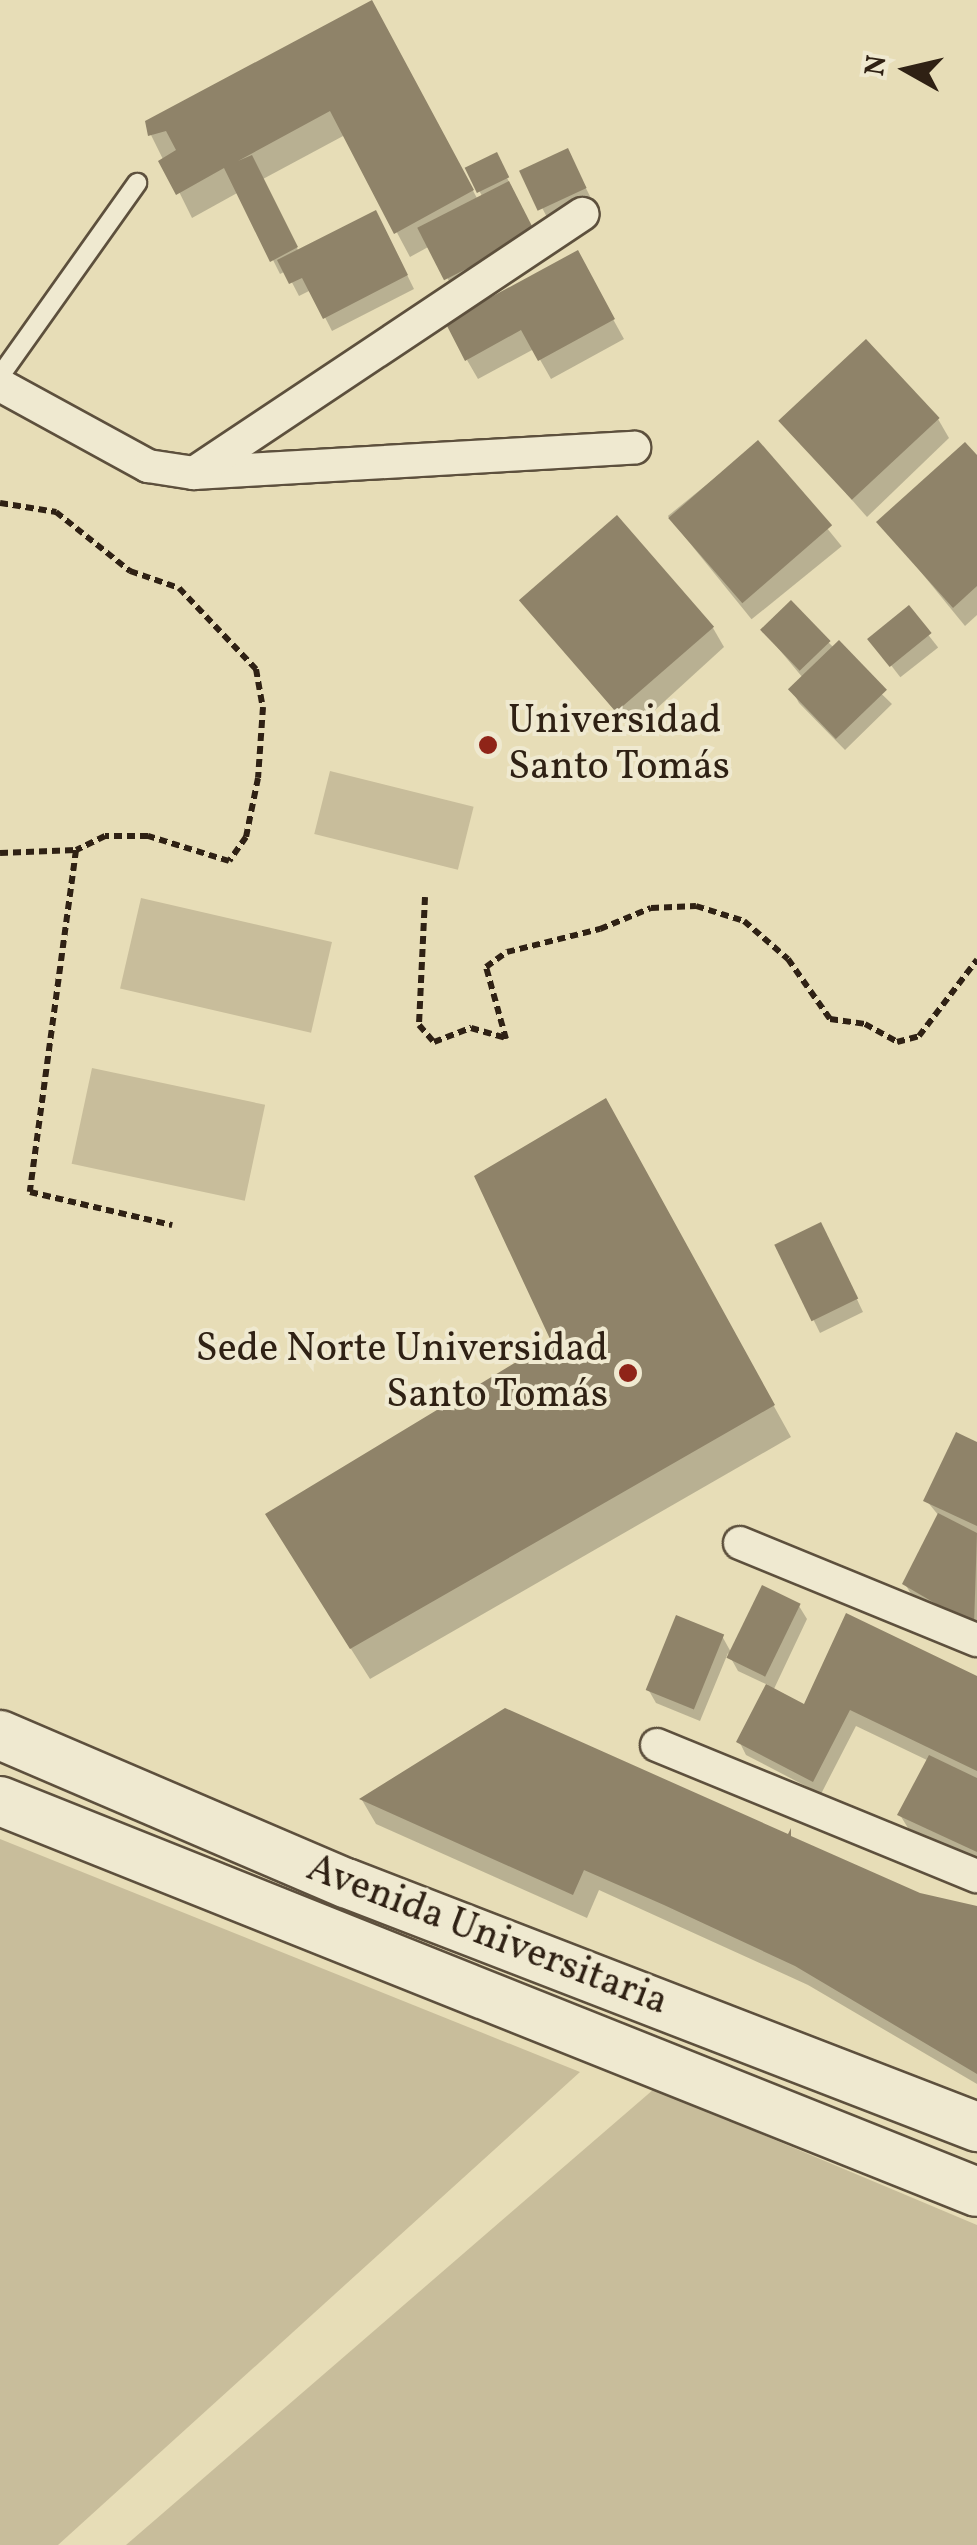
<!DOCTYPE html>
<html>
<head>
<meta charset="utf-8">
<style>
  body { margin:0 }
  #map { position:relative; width:977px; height:2545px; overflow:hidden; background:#e7ddb7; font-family:Vollkorn,serif }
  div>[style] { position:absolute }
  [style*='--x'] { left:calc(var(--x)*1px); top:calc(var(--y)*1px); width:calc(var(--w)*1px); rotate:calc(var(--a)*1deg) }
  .green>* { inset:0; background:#c8bd9b; transform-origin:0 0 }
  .shadow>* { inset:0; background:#0003; transform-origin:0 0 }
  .building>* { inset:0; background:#8f8369; transform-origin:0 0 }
  .path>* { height:6px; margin-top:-3px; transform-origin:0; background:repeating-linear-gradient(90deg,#2f2114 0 8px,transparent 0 13px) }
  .roads { filter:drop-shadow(2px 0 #5d503d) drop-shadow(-2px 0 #5d503d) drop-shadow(0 2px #5d503d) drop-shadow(0 -2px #5d503d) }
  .lane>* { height:18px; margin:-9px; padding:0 9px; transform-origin:9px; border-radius:9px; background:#efe9d0 }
  .street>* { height:32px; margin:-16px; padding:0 16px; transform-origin:16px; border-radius:16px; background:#efe9d0 }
  .secondary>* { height:48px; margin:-24px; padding:0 24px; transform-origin:24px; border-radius:24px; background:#efe9d0 }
  .dots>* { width:28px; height:28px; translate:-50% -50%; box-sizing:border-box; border:5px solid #efe9d0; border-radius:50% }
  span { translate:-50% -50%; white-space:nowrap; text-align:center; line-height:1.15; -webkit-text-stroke:8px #efe9d0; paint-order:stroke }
  .poi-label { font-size:40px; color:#2f2114 }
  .left { translate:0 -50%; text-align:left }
  .right { translate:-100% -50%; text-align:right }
  .street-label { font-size:40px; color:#2f2114 }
  .north { position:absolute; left:857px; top:20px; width:100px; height:100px; -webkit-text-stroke:8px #efe9d0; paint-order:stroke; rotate:278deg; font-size:28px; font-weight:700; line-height:40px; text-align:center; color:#2f2114 }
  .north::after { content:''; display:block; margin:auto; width:35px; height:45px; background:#2f2114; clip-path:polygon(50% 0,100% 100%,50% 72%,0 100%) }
</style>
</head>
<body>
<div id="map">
  <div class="green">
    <i style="left:330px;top:771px;width:148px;height:65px;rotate:14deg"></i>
    <i style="left:141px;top:898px;width:196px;height:93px;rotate:13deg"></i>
    <i style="left:92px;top:1068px;width:177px;height:98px;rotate:12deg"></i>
    <i style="clip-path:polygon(0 1839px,580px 2072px,58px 2545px,0 2545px)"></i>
    <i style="clip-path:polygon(654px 2089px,977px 2225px,977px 2545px,126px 2545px)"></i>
  </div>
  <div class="shadow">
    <i style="clip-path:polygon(384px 25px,478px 200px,483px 198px,468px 169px,496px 156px,542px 247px,456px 294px,430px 246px,410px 257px,345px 135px,263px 179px,299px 252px,383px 226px,414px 289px,332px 331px,311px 290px,299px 296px,286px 271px,280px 274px,239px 192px,192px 218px,151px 135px)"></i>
    <i style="clip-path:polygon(574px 165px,593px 202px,550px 223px,524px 173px)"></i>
    <i style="clip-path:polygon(577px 254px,624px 339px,551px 379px,534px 349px,478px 379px,467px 360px)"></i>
    <i style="clip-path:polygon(938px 419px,949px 438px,867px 517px,783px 422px)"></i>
    <i style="left:758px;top:443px;width:133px;height:116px;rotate:51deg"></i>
    <i style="clip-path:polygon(977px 459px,977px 615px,965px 626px,880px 522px)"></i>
    <i style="clip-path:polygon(523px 602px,713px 628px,724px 647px,632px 731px)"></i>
    <i style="left:908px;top:609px;width:49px;height:48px;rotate:52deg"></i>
    <i style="clip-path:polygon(763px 630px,828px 642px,892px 704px,845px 750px,799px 703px,792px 690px,803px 678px)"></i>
    <i style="clip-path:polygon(622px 1132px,791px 1437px,370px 1679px,286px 1546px,554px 1342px)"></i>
    <i style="clip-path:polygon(828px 1238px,863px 1312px,820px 1333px,777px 1246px)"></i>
    <i style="clip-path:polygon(977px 1445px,977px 1635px,913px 1597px,905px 1584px,939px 1516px,926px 1500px)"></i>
    <i style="clip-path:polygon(799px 1606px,807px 1619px,773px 1691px,805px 1707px,977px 1679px,977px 1861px,908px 1828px,900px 1815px,929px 1761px,856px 1726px,821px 1794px,746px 1755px,739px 1741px,768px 1685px,738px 1671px,728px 1653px,700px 1721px,656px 1703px,648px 1689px,722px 1636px,732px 1654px)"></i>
    <i style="clip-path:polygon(362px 1800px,977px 1909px,977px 2084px,808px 1985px,599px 1890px,587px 1918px,376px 1824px)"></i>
  </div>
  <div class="building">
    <i style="clip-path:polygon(372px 0,474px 190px,394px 234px,330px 111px,238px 161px,252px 155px,298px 247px,270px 262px,224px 168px,176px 195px,158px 161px,176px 150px,166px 131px,148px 136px,145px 121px)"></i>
    <i style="left:568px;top:148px;width:44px;height:54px;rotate:65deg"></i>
    <i style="left:497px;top:152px;width:28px;height:36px;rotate:64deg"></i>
    <i style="left:509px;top:181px;width:59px;height:103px;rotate:63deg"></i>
    <i style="clip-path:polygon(376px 210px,408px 275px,323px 319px,302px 278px,289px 284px,277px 260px)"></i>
    <i style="clip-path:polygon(578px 250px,615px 319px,538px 361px,521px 330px,465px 361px,445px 322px)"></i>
    <i style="left:866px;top:339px;width:108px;height:120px;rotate:47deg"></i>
    <i style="left:758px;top:440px;width:113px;height:119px;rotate:49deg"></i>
    <i style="clip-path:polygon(965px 442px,977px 455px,977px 586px,953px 608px,876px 522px)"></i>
    <i style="left:617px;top:515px;width:148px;height:130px;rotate:49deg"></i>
    <i style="left:791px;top:600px;width:57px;height:43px;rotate:46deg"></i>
    <i style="left:909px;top:605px;width:36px;height:54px;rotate:51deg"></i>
    <i style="left:839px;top:640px;width:69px;height:71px;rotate:46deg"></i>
    <i style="clip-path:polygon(606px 1098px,775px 1405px,350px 1649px,265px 1514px,551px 1341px,474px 1176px)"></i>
    <i style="left:821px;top:1222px;width:85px;height:52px;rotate:64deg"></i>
    <i style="clip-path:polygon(956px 1432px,977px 1442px,977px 1526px,923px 1501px)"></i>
    <i style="clip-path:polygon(938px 1513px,977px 1533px,974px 1626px,902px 1584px)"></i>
    <i style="left:762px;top:1585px;width:43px;height:81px;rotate:26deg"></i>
    <i style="clip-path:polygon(846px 1613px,977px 1676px,977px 1771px,850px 1710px,813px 1782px,736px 1742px,766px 1684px,804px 1704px)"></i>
    <i style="left:676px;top:1615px;width:52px;height:81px;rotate:22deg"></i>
    <i style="clip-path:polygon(505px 1708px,788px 1834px,791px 1828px,791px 1836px,920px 1893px,977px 1906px,977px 2074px,795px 1966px,664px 1905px,584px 1870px,573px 1895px,359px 1799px)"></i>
    <i style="clip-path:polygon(929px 1755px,977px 1778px,977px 1852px,897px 1815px)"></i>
  </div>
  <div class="path">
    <i style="--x:0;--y:503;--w:57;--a:9.1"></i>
    <i style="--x:56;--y:512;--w:95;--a:38.6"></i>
    <i style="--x:130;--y:571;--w:52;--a:19.1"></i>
    <i style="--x:179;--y:588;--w:112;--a:46.5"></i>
    <i style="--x:256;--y:669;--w:39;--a:80"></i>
    <i style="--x:263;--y:707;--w:71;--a:94"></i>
    <i style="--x:258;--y:778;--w:60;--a:101.5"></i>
    <i style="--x:246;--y:837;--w:29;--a:125"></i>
    <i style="--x:229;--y:861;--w:85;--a:-162.8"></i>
    <i style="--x:148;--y:836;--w:43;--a:180"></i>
    <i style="--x:105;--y:836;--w:32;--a:154"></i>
    <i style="--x:0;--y:853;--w:76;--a:-2.3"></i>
    <i style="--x:76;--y:850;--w:345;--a:97.7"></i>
    <i style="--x:30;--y:1192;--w:146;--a:13.1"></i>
    <i style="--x:425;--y:897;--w:128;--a:92.7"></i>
    <i style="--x:419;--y:1025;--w:23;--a:49"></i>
    <i style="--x:434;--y:1042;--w:40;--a:-21"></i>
    <i style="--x:471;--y:1028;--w:35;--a:16"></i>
    <i style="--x:506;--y:1039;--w:75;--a:-105.5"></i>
    <i style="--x:486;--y:967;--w:26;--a:-36"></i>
    <i style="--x:507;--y:952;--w:96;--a:-13.9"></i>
    <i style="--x:600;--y:929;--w:55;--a:-22.4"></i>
    <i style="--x:651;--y:908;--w:45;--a:-2.5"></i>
    <i style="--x:696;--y:906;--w:50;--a:17.4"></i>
    <i style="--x:744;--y:921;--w:58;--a:40.8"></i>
    <i style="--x:788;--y:959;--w:73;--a:55"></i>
    <i style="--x:830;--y:1019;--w:35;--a:8"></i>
    <i style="--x:865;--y:1024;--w:37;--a:29"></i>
    <i style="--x:897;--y:1042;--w:23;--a:-15"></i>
    <i style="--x:919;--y:1036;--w:96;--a:-52.7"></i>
  </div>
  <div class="roads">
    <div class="lane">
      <i style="--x:0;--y:376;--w:237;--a:-54.6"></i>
    </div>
    <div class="street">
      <i style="--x:0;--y:385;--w:169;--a:28.7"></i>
      <i style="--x:148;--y:466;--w:47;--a:8.7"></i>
      <i style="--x:194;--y:473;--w:441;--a:-3.3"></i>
      <i style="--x:194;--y:473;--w:467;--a:-33.7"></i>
      <i style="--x:740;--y:1543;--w:256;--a:22.3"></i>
      <i style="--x:657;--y:1745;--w:346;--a:22.3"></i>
    </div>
    <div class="secondary">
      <i style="--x:0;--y:1735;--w:376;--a:23.2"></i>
      <i style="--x:346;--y:1883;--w:677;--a:21.14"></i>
      <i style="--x:0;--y:1801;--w:1052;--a:21.81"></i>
    </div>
  </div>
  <div class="dots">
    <i style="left:488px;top:745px;background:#8f2418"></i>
    <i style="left:628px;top:1373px;background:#8f2418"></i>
  </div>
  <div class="poi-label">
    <span class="left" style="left:508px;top:745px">Universidad<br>Santo Tomás</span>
    <span class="right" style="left:608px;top:1373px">Sede Norte Universidad<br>Santo Tomás</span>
  </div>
  <div class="street-label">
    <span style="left:487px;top:1936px;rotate:21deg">Avenida Universitaria</span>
  </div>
  <div class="north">N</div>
</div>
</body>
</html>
